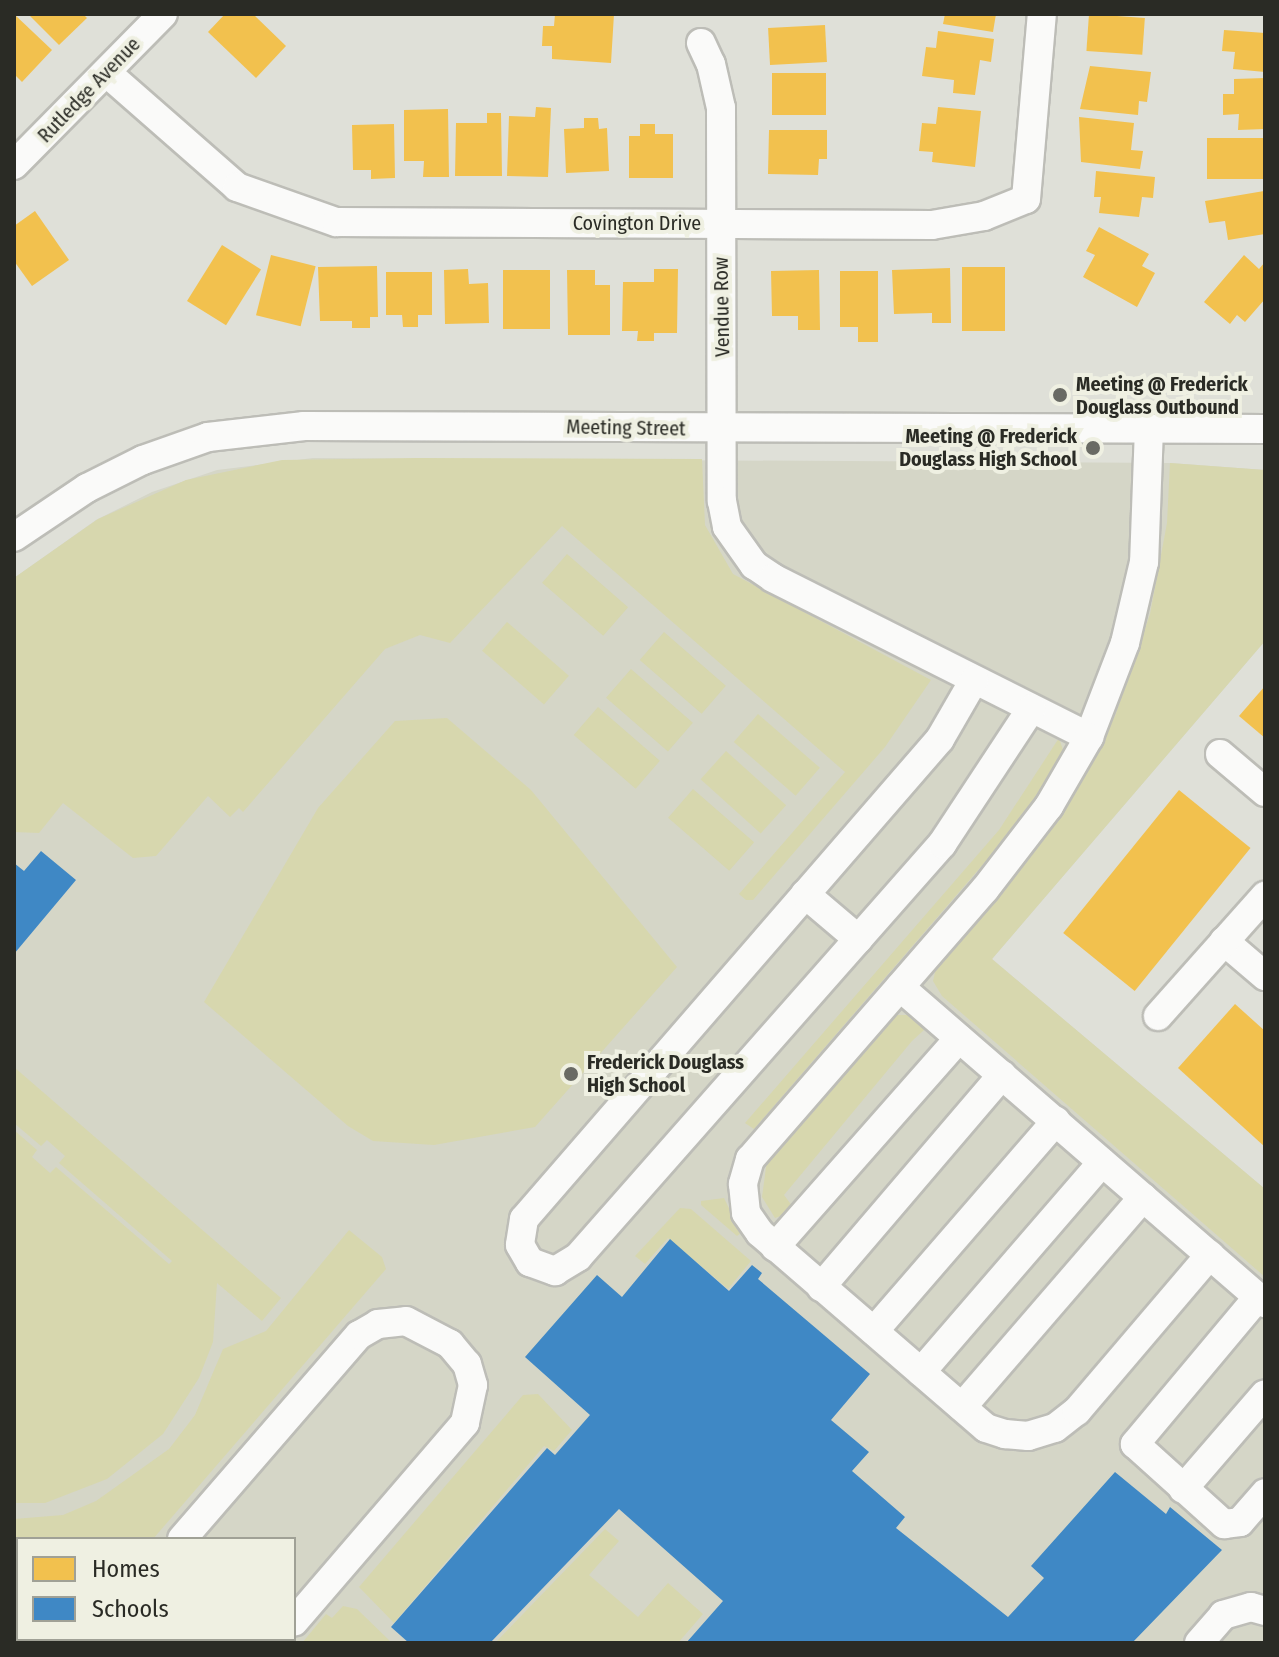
<!DOCTYPE html>
<html>
<head>
<meta charset="utf-8">
<style>
  body { margin:0 }
  #map { position:relative; width:1279px; height:1657px; overflow:hidden; background:#dfe0d8; font-family:"Fira Sans Condensed",sans-serif }
  div>[style] { position:absolute }
  [style*='--x'] { left:calc(var(--x)*1px); top:calc(var(--y)*1px); width:calc(var(--w)*1px); rotate:calc(var(--a)*1deg) }
  .built>* { inset:0; background:#d5d6c7 }
  .green>* { inset:0; background:#d7d7ae; transform-origin:0 0 }
  .homes>* { inset:0; background:#f2c14e; transform-origin:0 0 }
  .schools>* { inset:0; background:#3f88c5 }
  .roads { filter:drop-shadow(2px 0 #bdbdb7) drop-shadow(-2px 0 #bdbdb7) drop-shadow(0 2px #bdbdb7) drop-shadow(0 -2px #bdbdb7) }
  .minor>* { height:28px; margin:-14px; padding:0 14px; transform-origin:14px; border-radius:14px; background:#fafaf9 }
  .dots>* { width:22px; height:22px; translate:-50% -50%; box-sizing:border-box; border:4px solid #eff0e2; border-radius:50% }
  span { translate:-50% -50%; white-space:nowrap; text-align:center; line-height:1.15; -webkit-text-stroke:8px #eff0e2; paint-order:stroke }
  .street-label { font-size:20px; color:#2a2b25 }
  .poi-label { font-size:20px; color:#2a2b25; font-weight:700 }
  .left { translate:0 -50%; text-align:left }
  .right { translate:-100% -50%; text-align:right }
  .frame { position:absolute; inset:0; border:16px solid #2a2b25; pointer-events:none }
  .legend { position:absolute; left:16px; top:1537px; width:280px; height:104px; box-sizing:border-box; background:#eff0e2; border:2px solid #a0a196; margin:0; padding:10px 14px; list-style:none; font-size:24px; color:#2a2b25 }
  .legend li { display:flex; align-items:center; gap:16px; height:40px }
  .legend b { width:40px; border:2px solid #a0a196 }
</style>
</head>
<body>
<div id="map">
  <div class="built">
    <i style="clip-path:polygon(evenodd,313px 458px,1170px 463px,1265px 470px,1265px 641px,992px 959px,1265px 1189px,1265px 1643px,14px 1643px,14px 578px,96px 520px,152px 492px,217px 470px,313px 458px,18px 1539px,294px 1539px,294px 1639px,18px 1639px,18px 1539px)"></i>
  </div>
  <div class="green">
    <i style="clip-path:polygon(416px 458px,702px 459px,705px 525px,733px 574px,931px 680px,885px 747px,753px 900px,746px 900px,739px 894px,845px 772px,562px 526px,450px 643px,420px 635px,385px 649px,243px 812px,239px 808px,230px 817px,208px 796px,156px 856px,133px 858px,63px 803px,39px 833px,14px 832px,14px 578px,98px 519px,186px 480px,282px 460px)"></i>
    <i style="clip-path:polygon(1170px 463px,1265px 470px,1265px 641px,992px 959px,1265px 1189px,1265px 1277px,942px 996px,933px 981px,937px 964px,1058px 817px,1115px 716px,1150px 614px,1167px 523px)"></i>
    <i style="left:567px;top:554px;width:81px;height:38px;rotate:41deg"></i>
    <i style="left:507px;top:622px;width:82px;height:38px;rotate:41deg"></i>
    <i style="left:664px;top:632px;width:82px;height:37px;rotate:41deg"></i>
    <i style="left:631px;top:669px;width:82px;height:38px;rotate:41deg"></i>
    <i style="left:598px;top:707px;width:82px;height:37px;rotate:41deg"></i>
    <i style="left:758px;top:714px;width:82px;height:37px;rotate:41deg"></i>
    <i style="clip-path:polygon(447px 718px,531px 790px,677px 967px,535px 1127px,434px 1145px,373px 1141px,348px 1126px,204px 1002px,318px 808px,395px 721px)"></i>
    <i style="clip-path:polygon(1059px 738px,1064px 753px,1025px 816px,754px 1129px,745px 1123px,999px 830px)"></i>
    <i style="left:726px;top:751px;width:81px;height:38px;rotate:42deg"></i>
    <i style="left:693px;top:789px;width:81px;height:38px;rotate:41deg"></i>
    <i style="clip-path:polygon(895px 1015px,919px 1015px,937px 1032px,924px 1030px,912px 1041px,784px 1195px,796px 1211px,775px 1218px,762px 1197px,767px 1160px)"></i>
    <i style="clip-path:polygon(14px 1067px,281px 1298px,262px 1321px,217px 1283px,213px 1342px,199px 1378px,163px 1434px,107px 1479px,45px 1503px,14px 1503px,14px 1130px,37px 1150px,32px 1157px,50px 1173px,56px 1167px,169px 1264px,172px 1261px,59px 1163px,65px 1156px,47px 1140px,41px 1146px,14px 1123px)"></i>
    <i style="clip-path:polygon(724px 1198px,741px 1233px,737px 1236px,701px 1205px,701px 1201px)"></i>
    <i style="clip-path:polygon(680px 1208px,691px 1209px,751px 1261px,728px 1289px,668px 1238px,645px 1264px,635px 1256px)"></i>
    <i style="clip-path:polygon(349px 1230px,382px 1257px,386px 1269px,153px 1539px,18px 1539px,18px 1639px,107px 1643px,14px 1643px,14px 1519px,63px 1515px,96px 1501px,169px 1449px,195px 1415px,223px 1349px,266px 1331px)"></i>
    <i style="clip-path:polygon(538px 1394px,572px 1430px,554px 1451px,544px 1446px,394px 1623px,359px 1587px,523px 1395px)"></i>
    <i style="clip-path:polygon(605px 1529px,619px 1541px,589px 1575px,638px 1617px,668px 1583px,703px 1614px,678px 1643px,495px 1643px)"></i>
    <i style="clip-path:polygon(343px 1606px,357px 1609px,392px 1643px,302px 1643px,326px 1614px,332px 1618px)"></i>
  </div>
  <div class="homes">
    <i style="clip-path:polygon(14px 14px,52px 50px,22px 82px,14px 74px)"></i>
    <i style="clip-path:polygon(28px 14px,83px 14px,87px 18px,59px 45px)"></i>
    <i style="clip-path:polygon(225px 14px,253px 14px,286px 46px,256px 78px,208px 32px)"></i>
    <i style="clip-path:polygon(555px 14px,614px 14px,611px 63px,552px 59px,552px 46px,542px 46px,543px 26px,554px 26px)"></i>
    <i style="clip-path:polygon(945px 14px,996px 14px,993px 32px,943px 24px)"></i>
    <i style="left:1089px;top:14px;width:56px;height:37px;rotate:4deg"></i>
    <i style="left:825px;top:25px;width:37px;height:57px;rotate:87deg"></i>
    <i style="clip-path:polygon(1224px 30px,1265px 33px,1265px 72px,1233px 69px,1235px 52px,1222px 51px)"></i>
    <i style="clip-path:polygon(938px 31px,994px 39px,991px 62px,980px 60px,975px 95px,953px 93px,954px 80px,922px 76px,926px 47px,936px 48px)"></i>
    <i style="clip-path:polygon(1090px 66px,1151px 72px,1147px 102px,1139px 101px,1138px 115px,1080px 109px)"></i>
    <i style="left:772px;top:73px;width:54px;height:42px"></i>
    <i style="clip-path:polygon(1265px 78px,1265px 129px,1238px 130px,1239px 114px,1223px 115px,1223px 94px,1234px 94px,1234px 79px)"></i>
    <i style="clip-path:polygon(536px 107px,551px 108px,548px 177px,507px 176px,509px 116px,535px 117px)"></i>
    <i style="clip-path:polygon(938px 107px,981px 111px,975px 167px,932px 162px,933px 152px,919px 151px,922px 123px,936px 124px)"></i>
    <i style="clip-path:polygon(448px 109px,449px 177px,423px 177px,424px 161px,404px 161px,404px 110px)"></i>
    <i style="clip-path:polygon(487px 113px,501px 113px,502px 176px,455px 176px,456px 123px,487px 123px)"></i>
    <i style="clip-path:polygon(1079px 117px,1134px 123px,1131px 150px,1143px 151px,1140px 169px,1081px 162px)"></i>
    <i style="clip-path:polygon(584px 118px,598px 118px,599px 129px,607px 128px,609px 171px,566px 173px,564px 129px,584px 128px)"></i>
    <i style="clip-path:polygon(394px 124px,395px 178px,371px 179px,371px 170px,353px 170px,352px 125px)"></i>
    <i style="clip-path:polygon(640px 124px,655px 124px,655px 134px,673px 134px,673px 178px,629px 178px,629px 136px,640px 136px)"></i>
    <i style="clip-path:polygon(769px 130px,827px 130px,827px 159px,819px 159px,818px 175px,768px 174px)"></i>
    <i style="left:1265px;top:138px;width:41px;height:58px;rotate:90deg"></i>
    <i style="clip-path:polygon(1096px 171px,1155px 177px,1153px 198px,1142px 197px,1139px 217px,1099px 213px,1101px 197px,1094px 197px)"></i>
    <i style="clip-path:polygon(1264px 191px,1265px 234px,1228px 240px,1225px 221px,1209px 223px,1205px 201px)"></i>
    <i style="clip-path:polygon(35px 211px,69px 260px,32px 286px,14px 261px,14px 226px)"></i>
    <i style="clip-path:polygon(1099px 227px,1149px 254px,1142px 266px,1155px 273px,1137px 307px,1083px 277px,1095px 255px,1086px 251px)"></i>
    <i style="left:222px;top:245px;width:46px;height:66px;rotate:32deg"></i>
    <i style="left:271px;top:255px;width:46px;height:62px;rotate:14deg"></i>
    <i style="clip-path:polygon(1244px 255px,1259px 269px,1265px 262px,1265px 299px,1245px 322px,1237px 315px,1230px 324px,1204px 302px)"></i>
    <i style="clip-path:polygon(377px 266px,378px 317px,370px 317px,370px 328px,352px 328px,352px 321px,320px 321px,318px 267px)"></i>
    <i style="left:1005px;top:267px;width:64px;height:43px;rotate:90deg"></i>
    <i style="clip-path:polygon(950px 268px,951px 323px,932px 323px,932px 313px,894px 314px,892px 270px)"></i>
    <i style="clip-path:polygon(468px 269px,469px 284px,488px 283px,489px 323px,445px 324px,444px 270px)"></i>
    <i style="clip-path:polygon(654px 269px,678px 269px,677px 333px,654px 333px,654px 341px,637px 341px,638px 331px,622px 331px,623px 282px,654px 282px)"></i>
    <i style="left:550px;top:270px;width:59px;height:47px;rotate:90deg"></i>
    <i style="clip-path:polygon(567px 270px,595px 270px,595px 285px,610px 285px,610px 335px,568px 335px)"></i>
    <i style="clip-path:polygon(819px 270px,820px 330px,798px 330px,798px 316px,772px 316px,771px 271px)"></i>
    <i style="clip-path:polygon(840px 271px,878px 271px,878px 342px,858px 342px,858px 327px,840px 327px)"></i>
    <i style="clip-path:polygon(386px 272px,432px 272px,432px 315px,418px 315px,418px 327px,403px 327px,402px 315px,386px 315px)"></i>
    <i style="clip-path:polygon(1265px 686px,1265px 738px,1239px 716px)"></i>
    <i style="left:1179px;top:790px;width:92px;height:184px;rotate:39deg"></i>
    <i style="clip-path:polygon(1235px 1004px,1265px 1031px,1265px 1147px,1178px 1068px)"></i>
  </div>
  <div class="schools">
    <i style="clip-path:polygon(41px 851px,76px 880px,14px 954px,14px 863px,24px 871px)"></i>
    <i style="clip-path:polygon(670px 1239px,729px 1291px,752px 1265px,762px 1273px,758px 1279px,870px 1374px,831px 1420px,869px 1452px,852px 1471px,905px 1517px,896px 1528px,1008px 1617px,1044px 1578px,1031px 1566px,1115px 1472px,1166px 1514px,1170px 1507px,1222px 1550px,1132px 1643px,686px 1643px,723px 1601px,619px 1509px,490px 1643px,409px 1643px,391px 1627px,547px 1448px,555px 1455px,590px 1415px,525px 1357px,597px 1275px,622px 1297px)"></i>
  </div>
  <div class="roads">
    <div class="minor">
      <i style="--x:701;--y:43;--w:23;--a:65"></i>
      <i style="--x:711;--y:64;--w:45;--a:77.2"></i>
      <i style="--x:721;--y:108;--w:393;--a:89.9"></i>
      <i style="--x:722;--y:501;--w:26;--a:79"></i>
      <i style="--x:727;--y:527;--w:47;--a:54.6"></i>
      <i style="--x:754;--y:565;--w:23;--a:34"></i>
      <i style="--x:773;--y:578;--w:354;--a:26.7"></i>
      <i style="--x:107;--y:73;--w:173;--a:41.2"></i>
      <i style="--x:237;--y:187;--w:105;--a:19.5"></i>
      <i style="--x:336;--y:222;--w:596;--a:0.29"></i>
      <i style="--x:932;--y:225;--w:53;--a:-9.8"></i>
      <i style="--x:984;--y:216;--w:45;--a:-22"></i>
      <i style="--x:1026;--y:199;--w:186;--a:-85.1"></i>
      <i style="--x:14;--y:165;--w:212;--a:-45.4"></i>
      <i style="--x:1149;--y:428;--w:134;--a:92.1"></i>
      <i style="--x:1144;--y:562;--w:83;--a:103.2"></i>
      <i style="--x:1125;--y:643;--w:101;--a:111"></i>
      <i style="--x:1089;--y:737;--w:80;--a:120.1"></i>
      <i style="--x:1049;--y:806;--w:105;--a:127.6"></i>
      <i style="--x:985;--y:889;--w:358;--a:131"></i>
      <i style="--x:750;--y:1159;--w:26;--a:106"></i>
      <i style="--x:743;--y:1184;--w:29;--a:84"></i>
      <i style="--x:746;--y:1213;--w:24;--a:55"></i>
      <i style="--x:760;--y:1233;--w:298;--a:40.8"></i>
      <i style="--x:986;--y:1428;--w:20;--a:18"></i>
      <i style="--x:1005;--y:1434;--w:23;--a:5"></i>
      <i style="--x:1028;--y:1436;--w:28;--a:-17"></i>
      <i style="--x:1055;--y:1428;--w:28;--a:-38"></i>
      <i style="--x:1077;--y:1411;--w:205;--a:-49.6"></i>
      <i style="--x:14;--y:537;--w:88;--a:-33.9"></i>
      <i style="--x:87;--y:488;--w:63;--a:-26.6"></i>
      <i style="--x:143;--y:460;--w:69;--a:-19.5"></i>
      <i style="--x:208;--y:437;--w:97;--a:-6.5"></i>
      <i style="--x:304;--y:426;--w:961;--a:0.18"></i>
      <i style="--x:974;--y:680;--w:68;--a:120"></i>
      <i style="--x:940;--y:739;--w:635;--a:130.91"></i>
      <i style="--x:524;--y:1219;--w:26;--a:99"></i>
      <i style="--x:520;--y:1245;--w:20;--a:60"></i>
      <i style="--x:530;--y:1262;--w:27;--a:20"></i>
      <i style="--x:555;--y:1271;--w:27;--a:-31"></i>
      <i style="--x:578;--y:1257;--w:551;--a:-48.61"></i>
      <i style="--x:942;--y:844;--w:162;--a:-56.6"></i>
      <i style="--x:1220;--y:754;--w:59;--a:40.2"></i>
      <i style="--x:805;--y:894;--w:70;--a:40.3"></i>
      <i style="--x:1224;--y:941;--w:54;--a:40.5"></i>
      <i style="--x:900;--y:987;--w:483;--a:40.9"></i>
      <i style="--x:1158;--y:1016;--w:161;--a:-48.3"></i>
      <i style="--x:775;--y:1247;--w:278;--a:-48.6"></i>
      <i style="--x:821;--y:1287;--w:279;--a:-49.5"></i>
      <i style="--x:1258;--y:1297;--w:192;--a:129.9"></i>
      <i style="--x:1135;--y:1444;--w:120;--a:42"></i>
      <i style="--x:1224;--y:1524;--w:16;--a:-7"></i>
      <i style="--x:1240;--y:1522;--w:38;--a:-49"></i>
      <i style="--x:874;--y:1331;--w:278;--a:-49.1"></i>
      <i style="--x:921;--y:1372;--w:277;--a:-49.2"></i>
      <i style="--x:962;--y:1407;--w:277;--a:-49.2"></i>
      <i style="--x:1183;--y:1489;--w:125;--a:-49.2"></i>
      <i style="--x:182;--y:1539;--w:270;--a:-49.1"></i>
      <i style="--x:359;--y:1335;--w:22;--a:-30"></i>
      <i style="--x:378;--y:1324;--w:28;--a:-6"></i>
      <i style="--x:406;--y:1321;--w:50;--a:27.6"></i>
      <i style="--x:450;--y:1344;--w:26;--a:50"></i>
      <i style="--x:467;--y:1364;--w:22;--a:74"></i>
      <i style="--x:473;--y:1385;--w:39;--a:102"></i>
      <i style="--x:465;--y:1423;--w:262;--a:130.7"></i>
      <i style="--x:120;--y:1639;--w:4;--a:63"></i>
      <i style="--x:275;--y:1643;--w:6;--a:-45"></i>
      <i style="--x:1199;--y:1643;--w:37;--a:-49"></i>
      <i style="--x:1223;--y:1615;--w:29;--a:-16"></i>
      <i style="--x:1251;--y:1607;--w:15;--a:16"></i>
    </div>
  </div>
  <div class="dots">
    <i style="left:1060px;top:395px;background:#696a64"></i>
    <i style="left:1093px;top:448px;background:#696a64"></i>
    <i style="left:571px;top:1074px;background:#696a64"></i>
  </div>
  <div class="street-label">
    <span style="left:89px;top:90px;rotate:-46deg">Rutledge Avenue</span>
    <span style="left:637px;top:223px">Covington Drive</span>
    <span style="left:722px;top:307px;rotate:-91deg">Vendue Row</span>
    <span style="left:626px;top:428px;rotate:1deg">Meeting Street</span>
  </div>
  <div class="poi-label">
    <span class="left" style="left:1076px;top:396px">Meeting @ Frederick<br>Douglass Outbound</span>
    <span class="right" style="left:1077px;top:448px">Meeting @ Frederick<br>Douglass High School</span>
    <span class="left" style="left:587px;top:1074px">Frederick Douglass<br>High School</span>
  </div>
  <div class="frame"></div>
  <ul class="legend">
  <li><b style="height:22px;background:#f2c14e"></b>Homes</li>
  <li><b style="height:22px;background:#3f88c5"></b>Schools</li>
  </ul>
</div>
</body>
</html>
